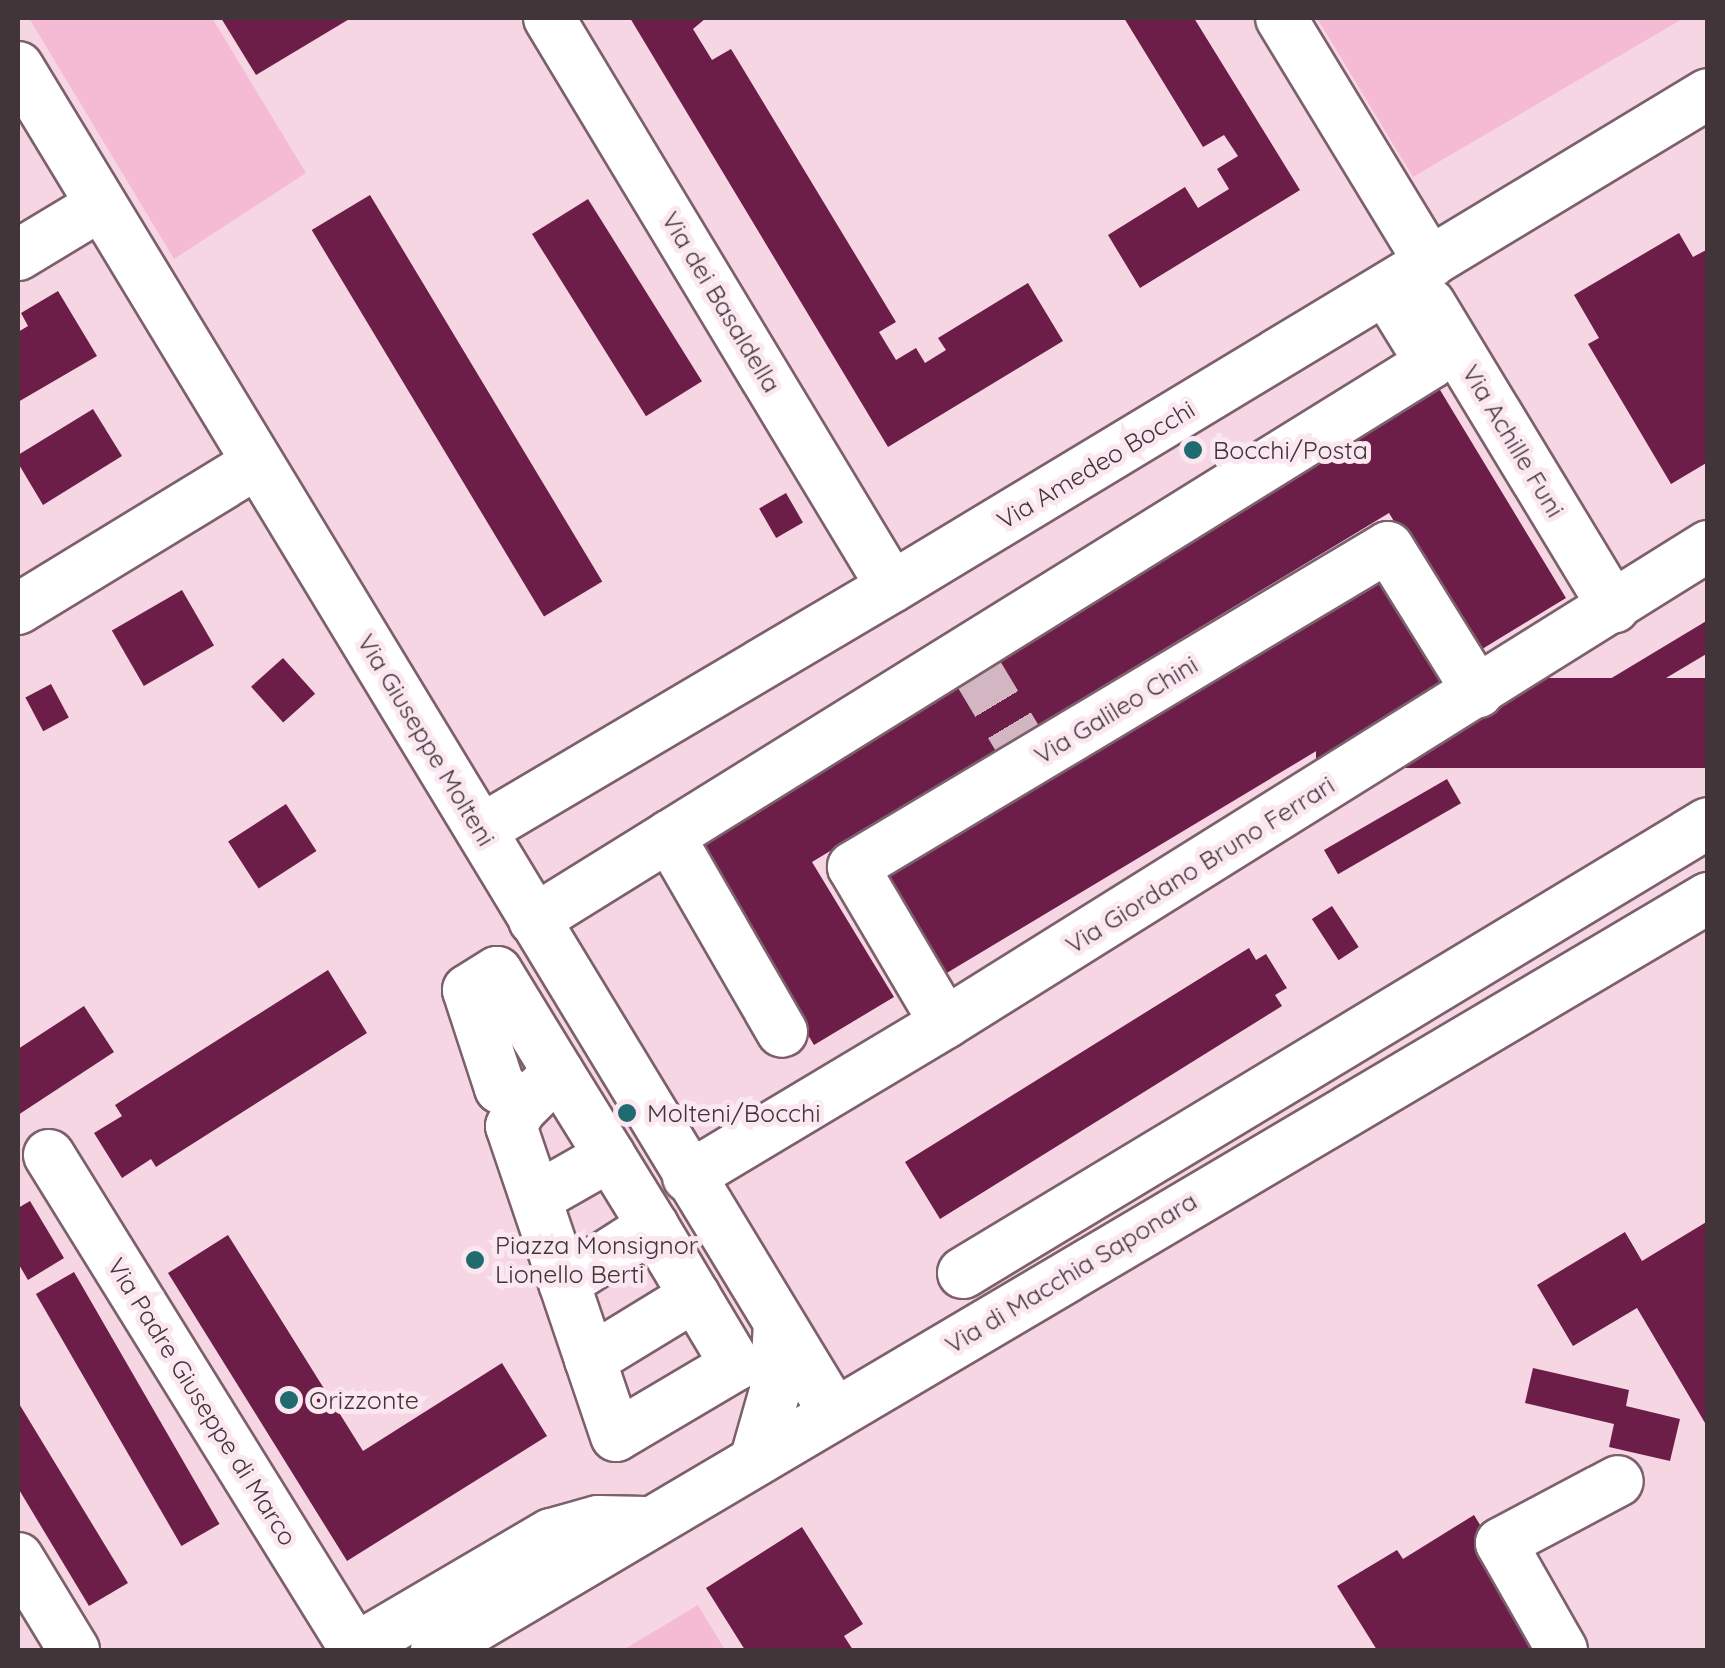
<!DOCTYPE html>
<html>
<head>
<meta charset="utf-8">
<style>
  body { margin:0 }
  #map { position:relative; width:1725px; height:1668px; overflow:hidden; background:#f6d6e3; font-family:Quicksand,sans-serif }
  div>[style] { position:absolute }
  [style*='--x'] { left:calc(var(--x)*1px); top:calc(var(--y)*1px); width:calc(var(--w)*1px); rotate:calc(var(--a)*1deg) }
  .green>* { inset:0; background:#f6bbd4 }
  .building>* { inset:0; background:#6c1e48; transform-origin:0 0 }
  .minor-tunnel>* { height:50px; margin-top:-25px; transform-origin:0; background:repeating-linear-gradient(90deg,#d2b6c1 0 50px,transparent 0 75px) }
  .roads { filter:drop-shadow(2px 0 #7c606c) drop-shadow(-2px 0 #7c606c) drop-shadow(0 2px #7c606c) drop-shadow(0 -2px #7c606c) }
  .minor>* { height:50px; margin:-25px; padding:0 25px; transform-origin:25px; border-radius:25px; background:#fff }
  .dots>* { width:28px; height:28px; translate:-50% -50%; box-sizing:border-box; border:5px solid #fbe7ef; border-radius:50% }
  span { translate:-50% -50%; white-space:nowrap; text-align:center; line-height:1.15; -webkit-text-stroke:10px #fbe7ef; paint-order:stroke }
  .street-label { font-size:25px; color:#42353a }
  .poi-label { font-size:25px; color:#42353a }
  .left { translate:0 -50%; text-align:left }
  .frame { position:absolute; inset:0; border:20px solid #42353a; pointer-events:none }
</style>
</head>
<body>
<div id="map">
  <div class="green">
    <i style="clip-path:polygon(29px 18px,212px 18px,306px 173px,174px 259px)"></i>
    <i style="clip-path:polygon(1317px 18px,1684px 18px,1413px 177px)"></i>
    <i style="clip-path:polygon(698px 1605px,725px 1650px,623px 1650px)"></i>
  </div>
  <div class="building">
    <i style="clip-path:polygon(221px 18px,351px 18px,256px 75px)"></i>
    <i style="clip-path:polygon(630px 18px,706px 18px,693px 29px,712px 60px,731px 49px,896px 322px,879px 332px,896px 360px,916px 348px,925px 363px,946px 350px,938px 338px,1028px 283px,1063px 341px,888px 447px)"></i>
    <i style="clip-path:polygon(1124px 18px,1194px 18px,1300px 190px,1140px 288px,1108px 235px,1185px 187px,1198px 208px,1229px 189px,1217px 169px,1238px 156px,1224px 135px,1203px 147px)"></i>
    <i style="left:370px;top:195px;width:451px;height:68px;rotate:59deg"></i>
    <i style="left:588px;top:199px;width:215px;height:66px;rotate:58deg"></i>
    <i style="clip-path:polygon(1679px 233px,1693px 257px,1708px 249px,1708px 462px,1671px 484px,1588px 344px,1599px 338px,1574px 295px)"></i>
    <i style="clip-path:polygon(58px 291px,97px 356px,18px 402px,18px 332px,28px 326px,21px 313px)"></i>
    <i style="clip-path:polygon(1434px 380px,1566px 598px,1474px 654px,1389px 513px,812px 862px,894px 997px,814px 1045px,687px 833px)"></i>
    <i style="clip-path:polygon(93px 409px,122px 456px,43px 505px,18px 463px,18px 455px)"></i>
    <i style="left:786px;top:493px;width:34px;height:31px;rotate:60deg"></i>
    <i style="left:1381px;top:564px;width:127px;height:596px;rotate:59deg"></i>
    <i style="left:182px;top:590px;width:64px;height:81px;rotate:60deg"></i>
    <i style="clip-path:polygon(1708px 620px,1708px 653px,1619px 706px,1605px 682px)"></i>
    <i style="left:283px;top:658px;width:48px;height:43px;rotate:48deg"></i>
    <i style="left:1708px;top:678px;width:90px;height:392px;rotate:90deg"></i>
    <i style="left:51px;top:684px;width:38px;height:29px;rotate:62deg"></i>
    <i style="left:1447px;top:779px;width:28px;height:142px;rotate:60deg"></i>
    <i style="left:286px;top:804px;width:56px;height:69px;rotate:57deg"></i>
    <i style="left:1332px;top:906px;width:49px;height:24px;rotate:57deg"></i>
    <i style="clip-path:polygon(1249px 948px,1256px 960px,1266px 954px,1287px 988px,1275px 995px,1282px 1006px,940px 1219px,905px 1162px)"></i>
    <i style="clip-path:polygon(328px 970px,367px 1033px,156px 1167px,151px 1159px,122px 1178px,94px 1133px,122px 1116px,115px 1105px)"></i>
    <i style="clip-path:polygon(84px 1006px,114px 1052px,18px 1115px,18px 1049px)"></i>
    <i style="clip-path:polygon(30px 1201px,64px 1258px,28px 1280px,18px 1263px,18px 1208px)"></i>
    <i style="clip-path:polygon(1708px 1221px,1708px 1428px,1637px 1308px,1573px 1346px,1537px 1285px,1625px 1232px,1642px 1261px)"></i>
    <i style="clip-path:polygon(228px 1235px,363px 1451px,502px 1363px,547px 1436px,347px 1561px,168px 1273px)"></i>
    <i style="left:74px;top:1272px;width:291px;height:44px;rotate:60deg"></i>
    <i style="clip-path:polygon(1533px 1368px,1629px 1390px,1626px 1406px,1680px 1419px,1670px 1461px,1609px 1447px,1614px 1424px,1525px 1403px)"></i>
    <i style="clip-path:polygon(18px 1402px,128px 1583px,89px 1606px,18px 1488px)"></i>
    <i style="clip-path:polygon(1474px 1515px,1557px 1650px,1377px 1650px,1337px 1586px,1397px 1550px,1403px 1559px)"></i>
    <i style="clip-path:polygon(802px 1527px,863px 1624px,844px 1636px,853px 1650px,745px 1650px,706px 1588px)"></i>
  </div>
  <div class="minor-tunnel">
    <i style="--x:971;--y:661;--w:90;--a:59.1"></i>
  </div>
  <div class="roads">
    <div class="minor">
      <i style="--x:549;--y:18;--w:664;--a:58.92"></i>
      <i style="--x:1281;--y:18;--w:287;--a:58.7"></i>
      <i style="--x:18;--y:67;--w:1574;--a:58.77"></i>
      <i style="--x:18;--y:255;--w:97;--a:-31.1"></i>
      <i style="--x:1430;--y:304;--w:355;--a:58.8"></i>
      <i style="--x:18;--y:609;--w:280;--a:-31.4"></i>
      <i style="--x:481;--y:830;--w:477;--a:-30.6"></i>
      <i style="--x:892;--y:587;--w:953;--a:-31.14"></i>
      <i style="--x:669;--y:836;--w:226;--a:60"></i>
      <i style="--x:534;--y:920;--w:1056;--a:-31.84"></i>
      <i style="--x:1431;--y:363;--w:86;--a:-121.7"></i>
      <i style="--x:945;--y:1023;--w:181;--a:-120.5"></i>
      <i style="--x:853;--y:867;--w:623;--a:-30.88"></i>
      <i style="--x:1388;--y:547;--w:171;--a:58.2"></i>
      <i style="--x:526;--y:1103;--w:30;--a:-150"></i>
      <i style="--x:500;--y:1088;--w:103;--a:-108.1"></i>
      <i style="--x:468;--y:990;--w:34;--a:-32"></i>
      <i style="--x:497;--y:972;--w:117;--a:58.6"></i>
      <i style="--x:558;--y:1072;--w:99;--a:58.2"></i>
      <i style="--x:610;--y:1156;--w:82;--a:58.4"></i>
      <i style="--x:653;--y:1226;--w:162;--a:59.2"></i>
      <i style="--x:736;--y:1365;--w:139;--a:149.4"></i>
      <i style="--x:616;--y:1436;--w:327;--a:-108.7"></i>
      <i style="--x:511;--y:1126;--w:20;--a:-60"></i>
      <i style="--x:521;--y:1109;--w:52;--a:-45"></i>
      <i style="--x:49;--y:1155;--w:581;--a:58.22"></i>
      <i style="--x:688;--y:1177;--w:300;--a:-30.9"></i>
      <i style="--x:945;--y:1023;--w:900;--a:-32.01"></i>
      <i style="--x:536;--y:1198;--w:85;--a:-29.6"></i>
      <i style="--x:963;--y:1273;--w:870;--a:-31.13"></i>
      <i style="--x:564;--y:1283;--w:106;--a:-32.6"></i>
      <i style="--x:590;--y:1360;--w:123;--a:-31.4"></i>
      <i style="--x:755;--y:1461;--w:73;--a:-74.1"></i>
      <i style="--x:775;--y:1391;--w:67;--a:-86.6"></i>
      <i style="--x:18;--y:1558;--w:108;--a:58.7"></i>
      <i style="--x:353;--y:1650;--w:229;--a:-30.4"></i>
      <i style="--x:551;--y:1534;--w:49;--a:-15.5"></i>
      <i style="--x:598;--y:1521;--w:48;--a:1.2"></i>
      <i style="--x:436;--y:1650;--w:1478;--a:-30.59"></i>
      <i style="--x:1562;--y:1650;--w:123;--a:-119.7"></i>
      <i style="--x:1501;--y:1543;--w:132;--a:-27.9"></i>
    </div>
  </div>
  <div class="dots">
    <i style="left:1193px;top:450px;background:#1f6b70"></i>
    <i style="left:627px;top:1113px;background:#1f6b70"></i>
    <i style="left:475px;top:1260px;background:#1f6b70"></i>
    <i style="left:289px;top:1400px;background:#1f6b70"></i>
  </div>
  <div class="street-label">
    <span style="left:721px;top:302px;rotate:59deg">Via dei Basaldella</span>
    <span style="left:1513px;top:441px;rotate:59deg">Via Achille Funi</span>
    <span style="left:1096px;top:465px;rotate:-31deg">Via Amedeo Bocchi</span>
    <span style="left:1116px;top:710px;rotate:-31deg">Via Galileo Chini</span>
    <span style="left:426px;top:740px;rotate:59deg">Via Giuseppe Molteni</span>
    <span style="left:1200px;top:865px;rotate:-32deg">Via Giordano Bruno Ferrari</span>
    <span style="left:1071px;top:1273px;rotate:-31deg">Via di Macchia Saponara</span>
    <span style="left:202px;top:1402px;rotate:58deg">Via Padre Giuseppe di Marco</span>
  </div>
  <div class="poi-label">
    <span class="left" style="left:1213px;top:450px">Bocchi/Posta</span>
    <span class="left" style="left:647px;top:1113px">Molteni/Bocchi</span>
    <span class="left" style="left:495px;top:1260px">Piazza Monsignor<br>Lionello Berti</span>
    <span class="left" style="left:309px;top:1400px">Orizzonte</span>
  </div>
  <div class="frame"></div>
</div>
</body>
</html>
